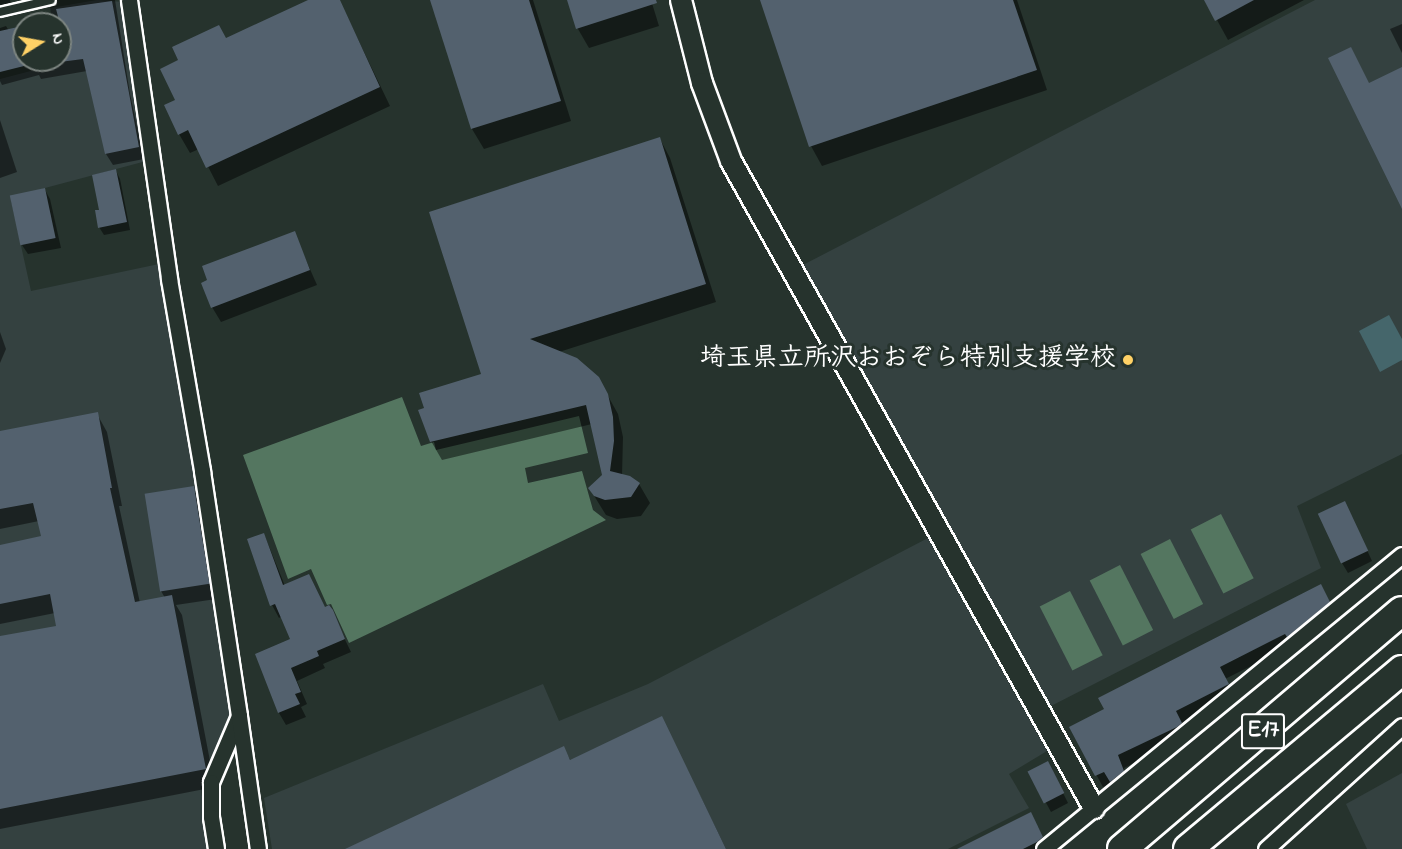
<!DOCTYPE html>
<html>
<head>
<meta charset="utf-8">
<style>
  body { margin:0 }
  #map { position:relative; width:1402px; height:849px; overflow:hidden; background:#26332d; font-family:"Indie Flower","Klee One",sans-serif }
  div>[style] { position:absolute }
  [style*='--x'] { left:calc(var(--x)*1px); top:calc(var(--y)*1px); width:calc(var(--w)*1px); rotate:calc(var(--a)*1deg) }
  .built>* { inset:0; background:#344140 }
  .green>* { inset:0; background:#547660; transform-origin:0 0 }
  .water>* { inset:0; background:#45666b }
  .shadow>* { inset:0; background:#0007 }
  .building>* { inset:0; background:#53616e; transform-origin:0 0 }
  .roads { filter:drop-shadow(2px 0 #fff) drop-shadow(-2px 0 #fff) drop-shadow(0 2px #fff) drop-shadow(0 -2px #fff) }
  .service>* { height:8px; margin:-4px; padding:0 4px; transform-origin:4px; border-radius:4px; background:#26332d }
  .minor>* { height:15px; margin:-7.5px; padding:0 7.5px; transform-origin:7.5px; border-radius:7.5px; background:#26332d }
  .tertiary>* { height:20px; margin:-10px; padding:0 10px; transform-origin:10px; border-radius:10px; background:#26332d }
  .motorway>* { height:28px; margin:-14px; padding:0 14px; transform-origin:14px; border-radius:14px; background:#26332d }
  .dots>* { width:16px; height:16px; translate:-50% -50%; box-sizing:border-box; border:3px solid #26332d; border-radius:50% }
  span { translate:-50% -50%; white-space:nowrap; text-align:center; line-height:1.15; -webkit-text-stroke:6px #26332d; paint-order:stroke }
  .shield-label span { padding:2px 4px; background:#26332d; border:2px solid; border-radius:4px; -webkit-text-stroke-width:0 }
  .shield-label { font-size:24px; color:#fff; font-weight:700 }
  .poi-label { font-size:26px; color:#fff; font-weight:700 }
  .right { translate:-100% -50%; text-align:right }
  .north { position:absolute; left:12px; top:12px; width:60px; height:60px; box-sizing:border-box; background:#26332d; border:2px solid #7d8581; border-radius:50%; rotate:79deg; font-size:16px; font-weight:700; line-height:24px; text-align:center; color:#fff }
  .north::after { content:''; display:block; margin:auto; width:21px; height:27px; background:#ffd166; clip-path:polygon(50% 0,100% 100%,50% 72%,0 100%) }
</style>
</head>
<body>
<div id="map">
  <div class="built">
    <i style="clip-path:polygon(97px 0,124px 2px,150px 160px,45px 188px,11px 200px,31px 291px,159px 264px,212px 586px,230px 715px,201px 788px,208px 849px,0 849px,0 79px,61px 63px,60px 24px,53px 24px,50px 8px)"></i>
    <i style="clip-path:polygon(1315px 0,1402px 0,1402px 454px,1297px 506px,1321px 568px,1051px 706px,799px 267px)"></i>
    <i style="clip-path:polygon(928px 538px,1047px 751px,1009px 774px,1029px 808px,948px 849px,272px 849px,264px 798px,543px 684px,559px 721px,648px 684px)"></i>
    <i style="clip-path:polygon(1402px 773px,1402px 849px,1367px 849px,1346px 804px)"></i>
  </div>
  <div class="green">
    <i style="clip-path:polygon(402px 397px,421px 446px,434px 442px,436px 450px,579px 416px,588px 453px,525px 468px,528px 483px,582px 471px,593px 510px,606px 520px,349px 643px,331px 604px,327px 605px,311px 569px,288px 579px,243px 455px)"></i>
    <i style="left:1221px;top:514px;width:72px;height:34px;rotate:63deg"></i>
    <i style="left:1170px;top:539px;width:73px;height:33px;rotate:63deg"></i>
    <i style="left:1120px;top:565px;width:73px;height:34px;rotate:63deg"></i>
    <i style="left:1070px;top:591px;width:72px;height:34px;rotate:63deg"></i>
  </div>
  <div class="water">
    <i style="clip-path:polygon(1389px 315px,1402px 339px,1402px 360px,1380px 372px,1359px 331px)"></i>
  </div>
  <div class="shadow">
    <i style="clip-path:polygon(0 0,10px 0,11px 6px,0 14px)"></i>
    <i style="clip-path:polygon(52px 0,115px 0,130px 94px,144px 159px,113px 165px,106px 154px,87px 71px,41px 79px,39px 75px,2px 85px,0 81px,0 28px,6px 26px,9px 31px,24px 28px,24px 60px,60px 60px,60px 24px,42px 24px,52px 22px,50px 7px,54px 5px)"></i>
    <i style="clip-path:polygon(311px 0,339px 0,390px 106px,218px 186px,199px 149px,190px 153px,179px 134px,177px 101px,226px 40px)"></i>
    <i style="clip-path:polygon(432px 0,533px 0,571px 121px,484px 149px,472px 129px)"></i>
    <i style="clip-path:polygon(568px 0,651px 0,659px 26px,589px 48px,578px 29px)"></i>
    <i style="clip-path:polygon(762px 0,1017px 0,1047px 90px,822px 166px,811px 146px)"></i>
    <i style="clip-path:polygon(1206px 0,1304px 0,1228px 40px)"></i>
    <i style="clip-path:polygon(1402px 24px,1402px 53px,1390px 29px)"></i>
    <i style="clip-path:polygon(0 120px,17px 172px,0 178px)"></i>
    <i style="clip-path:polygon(660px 139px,670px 158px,716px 302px,559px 352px,598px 378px,618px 414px,623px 437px,622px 476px,639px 484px,650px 503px,641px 516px,617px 519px,606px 515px,601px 507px,590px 489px,604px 475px,592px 424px,442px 460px,431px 441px)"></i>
    <i style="clip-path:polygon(116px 171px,120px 179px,130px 230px,104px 235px,99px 227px,100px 211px)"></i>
    <i style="clip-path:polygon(45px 190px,50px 199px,61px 248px,28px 254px,22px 245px)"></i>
    <i style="clip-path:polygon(294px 233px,317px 285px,221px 322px,212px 307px)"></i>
    <i style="clip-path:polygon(0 332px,6px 349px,0 363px)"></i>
    <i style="clip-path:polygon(97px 414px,107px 432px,122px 506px,119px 506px,140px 603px,165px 598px,161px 591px,193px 488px,201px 503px,216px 599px,176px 605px,182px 615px,215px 787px,0 829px,0 638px,58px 627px,55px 613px,0 624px,0 546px,42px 538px,39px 521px,0 529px,0 432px)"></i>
    <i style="clip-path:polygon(1350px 513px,1372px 561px,1348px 573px,1342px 563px)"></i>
    <i style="clip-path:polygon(264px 534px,285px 586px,331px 611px,351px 652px,323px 664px,325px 668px,297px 681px,307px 704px,301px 707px,306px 717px,286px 725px,279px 713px,292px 639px,282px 616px,279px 618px,272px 605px)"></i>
    <i style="clip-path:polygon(1327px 598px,1335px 614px,1293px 645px,1225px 679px,1234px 696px,1181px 724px,1187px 736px,1124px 768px,1129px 784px,1118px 793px,1112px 783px,1103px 787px,1071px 728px)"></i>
    <i style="clip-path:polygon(662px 718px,726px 849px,349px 849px,563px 748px,571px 761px)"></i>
    <i style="clip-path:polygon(1030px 773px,1053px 773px,1068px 803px,1051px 812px)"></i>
    <i style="clip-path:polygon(1038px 827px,1049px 849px,960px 849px)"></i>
  </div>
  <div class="building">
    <i style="clip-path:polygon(308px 0,340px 0,380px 87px,206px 168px,188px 130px,178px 135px,164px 105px,175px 100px,160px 69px,178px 60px,172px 47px,219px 25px,226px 38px)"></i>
    <i style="clip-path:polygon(430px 0,529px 0,561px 101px,471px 129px)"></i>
    <i style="clip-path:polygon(567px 0,656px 0,657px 3px,576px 29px)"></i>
    <i style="clip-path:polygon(760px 0,1013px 0,1037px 70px,809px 147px)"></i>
    <i style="clip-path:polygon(1204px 0,1254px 0,1215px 21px)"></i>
    <i style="clip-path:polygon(112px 1px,139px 147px,105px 154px,83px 59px,60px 62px,60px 24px,56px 9px)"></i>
    <i style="clip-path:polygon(18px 27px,24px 60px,28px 65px,0 72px,0 31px)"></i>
    <i style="clip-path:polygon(1351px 47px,1369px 83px,1402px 67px,1402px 209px,1328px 58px)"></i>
    <i style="clip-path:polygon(660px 137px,706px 284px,530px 339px,577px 358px,599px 377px,608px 394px,613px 417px,614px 441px,610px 471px,630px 476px,640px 483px,631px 497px,605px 500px,594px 496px,588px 488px,602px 475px,586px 405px,430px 442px,418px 410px,424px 408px,419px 393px,481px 374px,429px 212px)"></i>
    <i style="clip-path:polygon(116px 169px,127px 222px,98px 228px,95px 210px,99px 210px,92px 175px)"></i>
    <i style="left:45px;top:188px;width:51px;height:36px;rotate:78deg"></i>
    <i style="clip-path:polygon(295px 231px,310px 270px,211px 308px,201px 283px,207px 280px,202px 266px)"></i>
    <i style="clip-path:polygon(98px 412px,112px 488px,110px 488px,135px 602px,172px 595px,206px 769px,0 809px,0 636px,56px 626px,50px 594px,0 604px,0 545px,41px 536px,33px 503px,0 509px,0 431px)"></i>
    <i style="left:194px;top:486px;width:99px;height:50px;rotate:81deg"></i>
    <i style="left:1345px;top:501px;width:55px;height:30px;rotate:65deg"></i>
    <i style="clip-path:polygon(264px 533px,283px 585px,309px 574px,325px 607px,329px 605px,333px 610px,345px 639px,317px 651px,319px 656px,291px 668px,301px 692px,295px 694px,300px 704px,278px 713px,255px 654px,290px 639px,275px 604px,270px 606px,247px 539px)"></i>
    <i style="clip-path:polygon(1321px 584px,1330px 602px,1287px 637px,1285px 634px,1220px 667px,1229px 684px,1176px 711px,1182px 723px,1177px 727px,1118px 755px,1124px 771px,1110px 782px,1104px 772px,1095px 776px,1069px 727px,1104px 709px,1098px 698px)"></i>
    <i style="clip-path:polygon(662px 716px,726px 849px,345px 849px,564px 746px,570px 760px)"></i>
    <i style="left:1048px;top:761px;width:36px;height:23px;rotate:63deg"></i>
    <i style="clip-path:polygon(1031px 812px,1043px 837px,1037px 842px,1023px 849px,957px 849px)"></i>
  </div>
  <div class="roads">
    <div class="service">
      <i style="--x:0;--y:12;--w:52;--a:-13.2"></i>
    </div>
    <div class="minor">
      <i style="--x:129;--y:0;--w:282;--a:81.8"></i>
      <i style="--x:169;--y:279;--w:195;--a:80.2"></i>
      <i style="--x:202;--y:471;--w:248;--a:81.4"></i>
      <i style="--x:239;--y:716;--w:72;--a:113"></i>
      <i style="--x:211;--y:782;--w:35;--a:90"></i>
      <i style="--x:211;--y:817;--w:32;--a:81"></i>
      <i style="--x:239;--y:716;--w:134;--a:81.9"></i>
      <i style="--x:1044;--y:849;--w:463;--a:-39.4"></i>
      <i style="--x:1266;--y:849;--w:183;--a:-42.1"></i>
    </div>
    <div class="tertiary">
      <i style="--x:681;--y:0;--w:86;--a:75.8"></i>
      <i style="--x:702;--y:83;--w:83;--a:69.6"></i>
      <i style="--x:731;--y:161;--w:742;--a:60.71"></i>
    </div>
    <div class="motorway">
      <i style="--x:1122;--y:849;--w:367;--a:-40.4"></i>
      <i style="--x:1188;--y:849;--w:279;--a:-39.9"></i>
    </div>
  </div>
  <div class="dots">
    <i style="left:1128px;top:360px;background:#ffd166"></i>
  </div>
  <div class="shield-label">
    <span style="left:1263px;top:731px">E17</span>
  </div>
  <div class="poi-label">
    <span class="right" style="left:1116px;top:360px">埼玉県立所沢おおぞら特別支援学校</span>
  </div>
  <div class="north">N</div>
</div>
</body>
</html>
